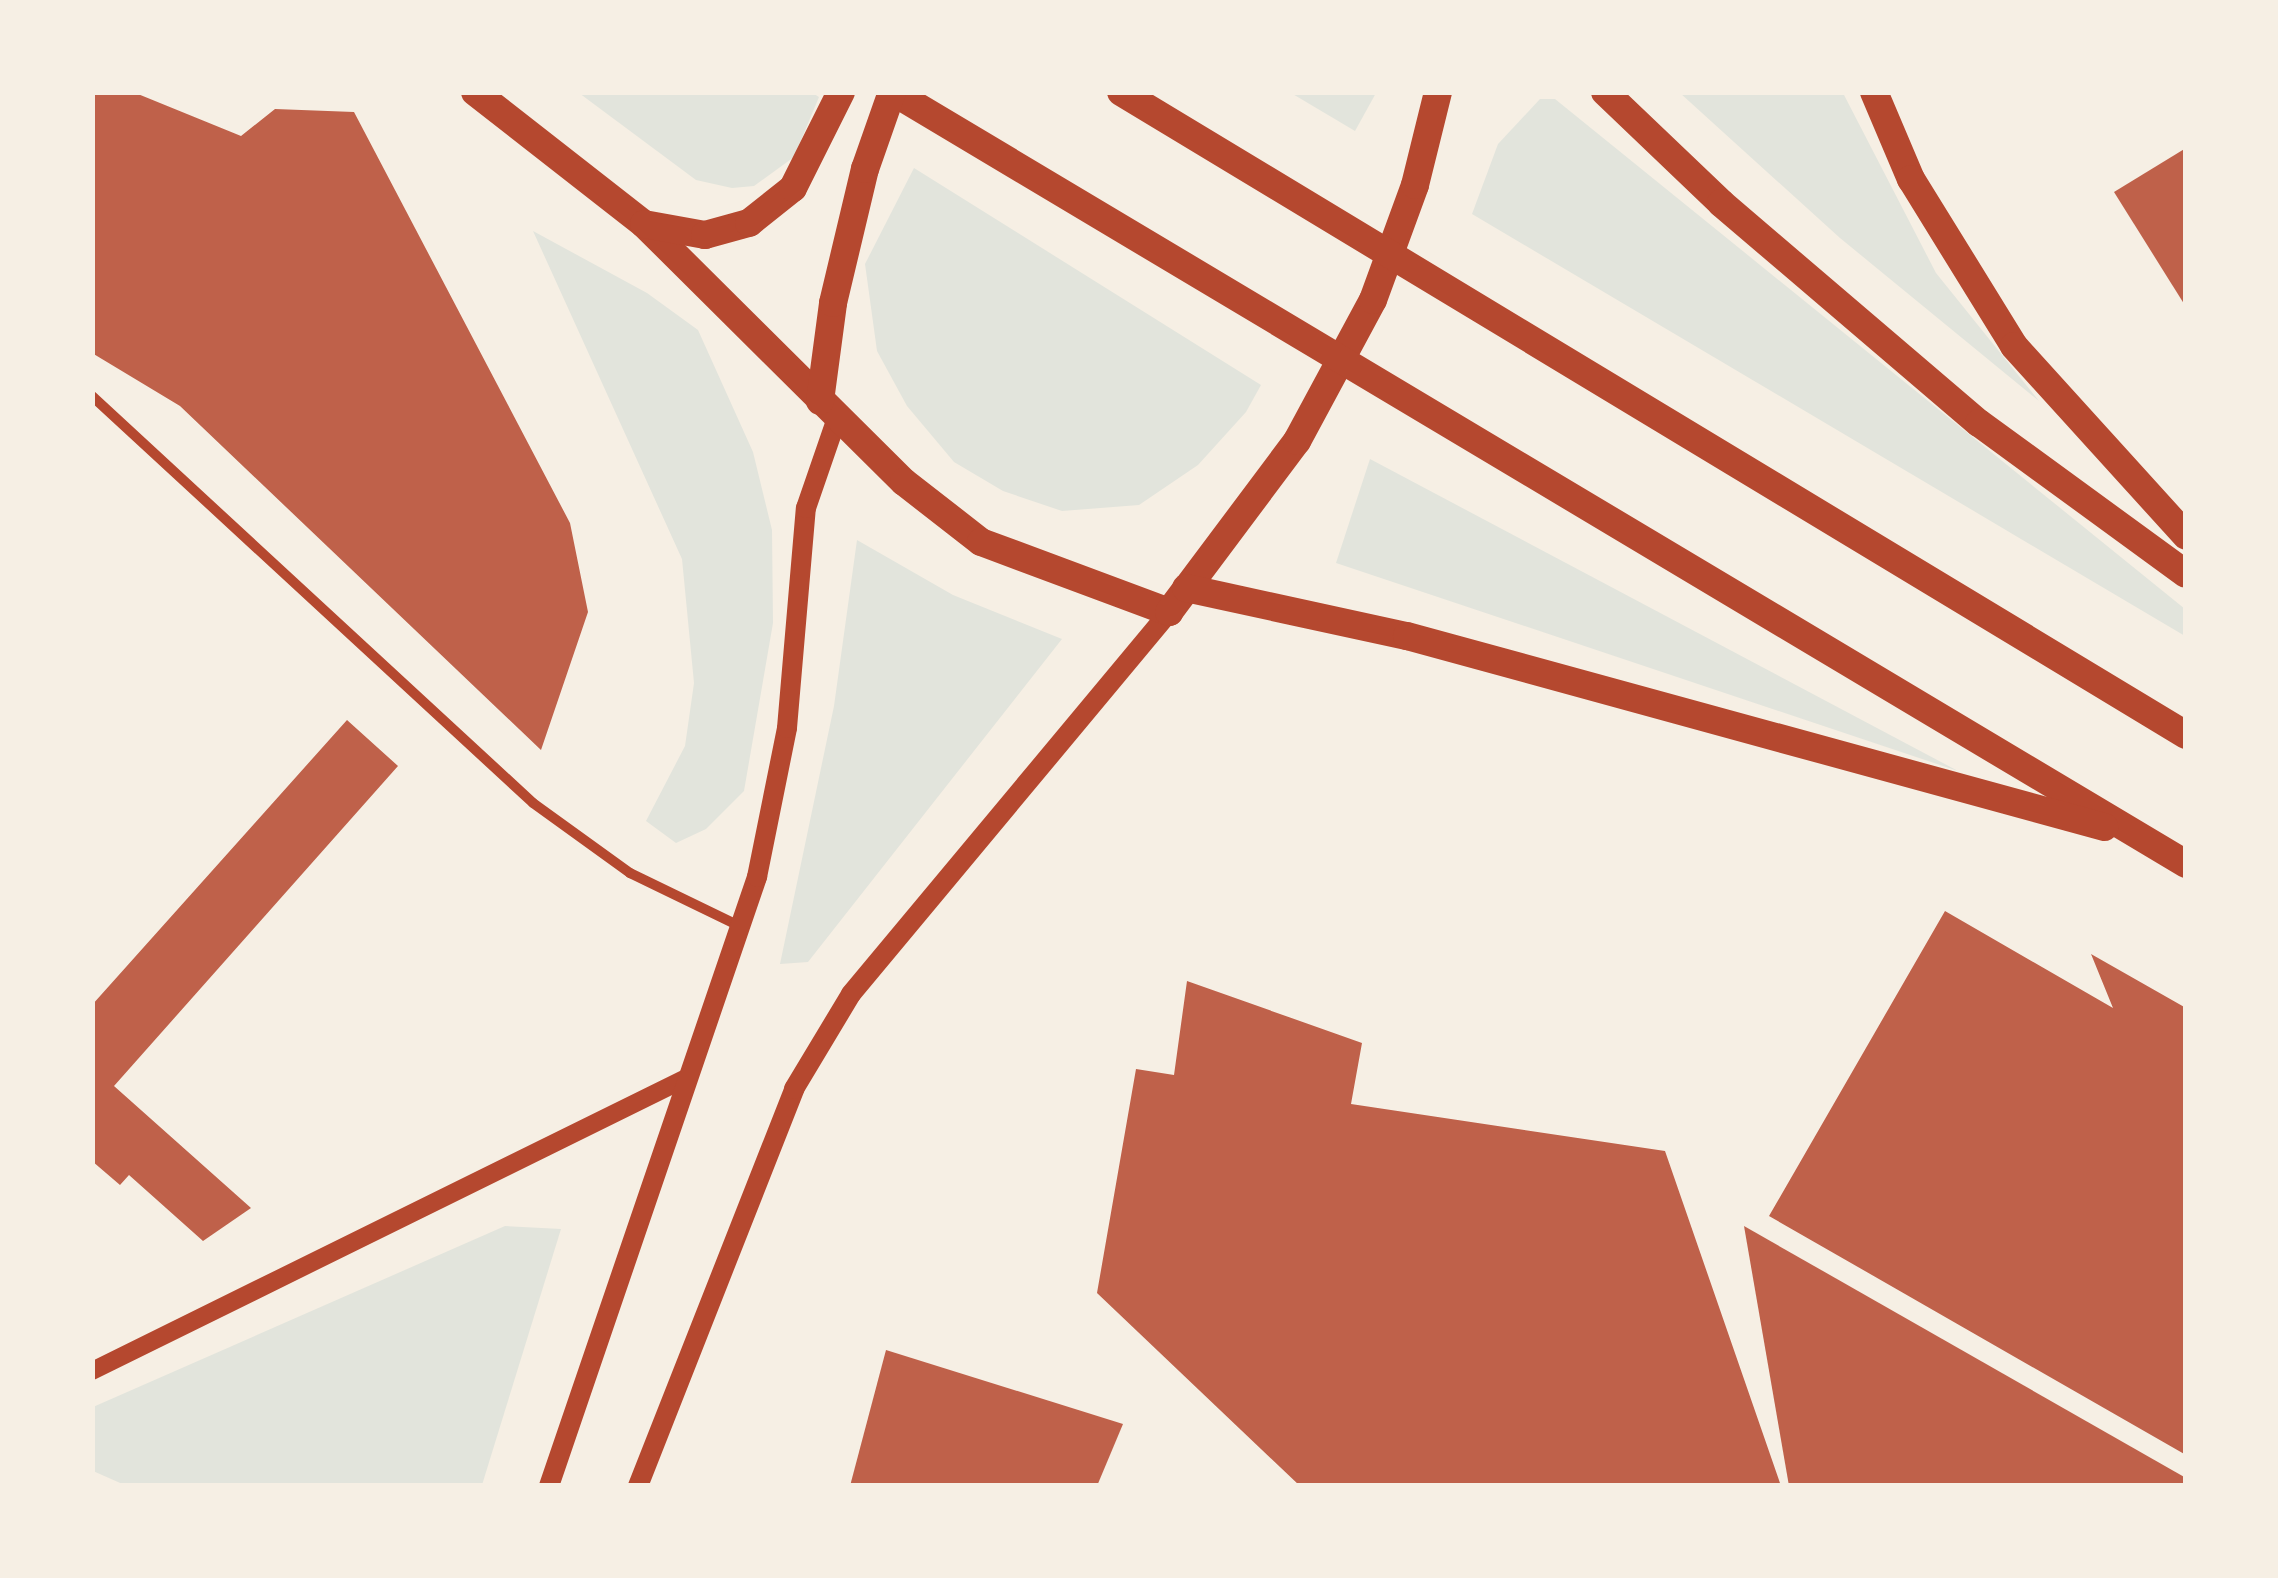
<!DOCTYPE html>
<html>
<head>
<meta charset="utf-8">
<style>
  body { margin:0 }
  #map { position:relative; width:2278px; height:1578px; overflow:hidden; background:#f6efe4; font-family:Mulish,sans-serif }
  div>[style] { position:absolute }
  [style*='--x'] { left:calc(var(--x)*1px); top:calc(var(--y)*1px); width:calc(var(--w)*1px); rotate:calc(var(--a)*1deg) }
  .green>* { inset:0; background:#e2e4dc }
  .building>* { inset:0; background:#bf614a }
  .minor>* { height:10px; margin:-5px; padding:0 5px; transform-origin:5px; border-radius:5px; background:#b5482f }
  .tertiary>* { height:18px; margin:-9px; padding:0 9px; transform-origin:9px; border-radius:9px; background:#b5482f }
  .secondary>* { height:20px; margin:-10px; padding:0 10px; transform-origin:10px; border-radius:10px; background:#b5482f }
  .trunk>* { height:28px; margin:-14px; padding:0 14px; transform-origin:14px; border-radius:14px; background:#b5482f }
  span { translate:-50% -50%; white-space:nowrap; text-align:center; line-height:1.15; -webkit-text-stroke:10px #f6efe4; paint-order:stroke }
  .frame { position:absolute; inset:0; border:95px solid #f6efe4; pointer-events:none }
</style>
</head>
<body>
<div id="map">
  <div class="green">
    <i style="clip-path:polygon(811px 92px,819px 97px,794px 157px,754px 186px,732px 188px,696px 180px,579px 93px)"></i>
    <i style="clip-path:polygon(1291px 93px,1376px 93px,1355px 131px)"></i>
    <i style="clip-path:polygon(1680px 93px,1843px 93px,1936px 273px,2039px 401px,1840px 238px)"></i>
    <i style="clip-path:polygon(1540px 99px,1555px 99px,2185px 609px,2185px 636px,1472px 214px,1498px 144px)"></i>
    <i style="clip-path:polygon(914px 168px,1261px 385px,1246px 412px,1198px 465px,1139px 505px,1062px 511px,1003px 491px,954px 462px,907px 406px,877px 351px,865px 264px)"></i>
    <i style="clip-path:polygon(533px 231px,647px 293px,698px 330px,753px 452px,772px 530px,773px 623px,744px 791px,706px 829px,676px 843px,646px 821px,685px 746px,694px 683px,682px 559px)"></i>
    <i style="clip-path:polygon(1370px 459px,1958px 771px,1336px 563px)"></i>
    <i style="clip-path:polygon(857px 540px,953px 595px,1062px 639px,808px 962px,780px 964px,834px 706px)"></i>
    <i style="clip-path:polygon(505px 1226px,561px 1229px,482px 1485px,127px 1486px,93px 1471px,93px 1407px)"></i>
  </div>
  <div class="building">
    <i style="clip-path:polygon(92px 92px,133px 92px,241px 136px,275px 109px,354px 112px,570px 523px,588px 612px,541px 750px,180px 406px,92px 353px)"></i>
    <i style="clip-path:polygon(2186px 148px,2186px 307px,2114px 192px)"></i>
    <i style="clip-path:polygon(347px 720px,398px 766px,114px 1086px,251px 1208px,203px 1241px,129px 1175px,120px 1185px,92px 1161px,92px 1005px)"></i>
    <i style="clip-path:polygon(1945px 911px,2113px 1008px,2091px 954px,2186px 1008px,2186px 1455px,1769px 1216px)"></i>
    <i style="clip-path:polygon(1187px 981px,1362px 1043px,1351px 1104px,1665px 1151px,1781px 1486px,1300px 1486px,1097px 1293px,1136px 1069px,1174px 1075px)"></i>
    <i style="clip-path:polygon(1744px 1226px,2186px 1478px,2186px 1486px,1789px 1486px)"></i>
    <i style="clip-path:polygon(886px 1350px,1123px 1424px,1097px 1486px,850px 1486px)"></i>
  </div>
  <div class="minor">
    <i style="--x:92;--y:396;--w:600;--a:42.7"></i>
    <i style="--x:533;--y:803;--w:120;--a:35.8"></i>
    <i style="--x:630;--y:873;--w:121;--a:25.9"></i>
  </div>
  <div class="tertiary">
    <i style="--x:92;--y:1371;--w:660;--a:-26.25"></i>
  </div>
  <div class="secondary">
    <i style="--x:549;--y:1486;--w:644;--a:-71.14"></i>
    <i style="--x:757;--y:877;--w:152;--a:-78.6"></i>
    <i style="--x:787;--y:728;--w:221;--a:-85.1"></i>
    <i style="--x:806;--y:508;--w:95;--a:-71"></i>
    <i style="--x:638;--y:1486;--w:427;--a:-68.5"></i>
    <i style="--x:794;--y:1089;--w:111;--a:-59"></i>
    <i style="--x:851;--y:994;--w:497;--a:-50.2"></i>
  </div>
  <div class="trunk">
    <i style="--x:475;--y:92;--w:214;--a:38"></i>
    <i style="--x:644;--y:224;--w:366;--a:44.8"></i>
    <i style="--x:904;--y:482;--w:98;--a:37.9"></i>
    <i style="--x:981;--y:542;--w:201;--a:20.4"></i>
    <i style="--x:1169;--y:612;--w:214;--a:-53.2"></i>
    <i style="--x:1297;--y:441;--w:160;--a:-61.7"></i>
    <i style="--x:1373;--y:300;--w:122;--a:-69.9"></i>
    <i style="--x:1415;--y:185;--w:96;--a:-76.1"></i>
    <i style="--x:893;--y:92;--w:1506;--a:30.84"></i>
    <i style="--x:1121;--y:92;--w:1244;--a:31.12"></i>
    <i style="--x:1605;--y:92;--w:161;--a:43.7"></i>
    <i style="--x:1721;--y:203;--w:339;--a:40.5"></i>
    <i style="--x:1979;--y:423;--w:256;--a:36.1"></i>
    <i style="--x:1874;--y:92;--w:95;--a:67"></i>
    <i style="--x:1911;--y:179;--w:196;--a:58.3"></i>
    <i style="--x:2014;--y:346;--w:256;--a:47.8"></i>
    <i style="--x:644;--y:224;--w:62;--a:10.2"></i>
    <i style="--x:705;--y:235;--w:46;--a:-15.3"></i>
    <i style="--x:749;--y:223;--w:56;--a:-38.5"></i>
    <i style="--x:793;--y:188;--w:107;--a:-63.4"></i>
    <i style="--x:820;--y:401;--w:99;--a:-82.4"></i>
    <i style="--x:833;--y:303;--w:138;--a:-76.6"></i>
    <i style="--x:865;--y:169;--w:82;--a:-70.7"></i>
    <i style="--x:1186;--y:588;--w:226;--a:12.3"></i>
    <i style="--x:1407;--y:636;--w:723;--a:15.32"></i>
  </div>
  <div class="frame"></div>
</div>
</body>
</html>
